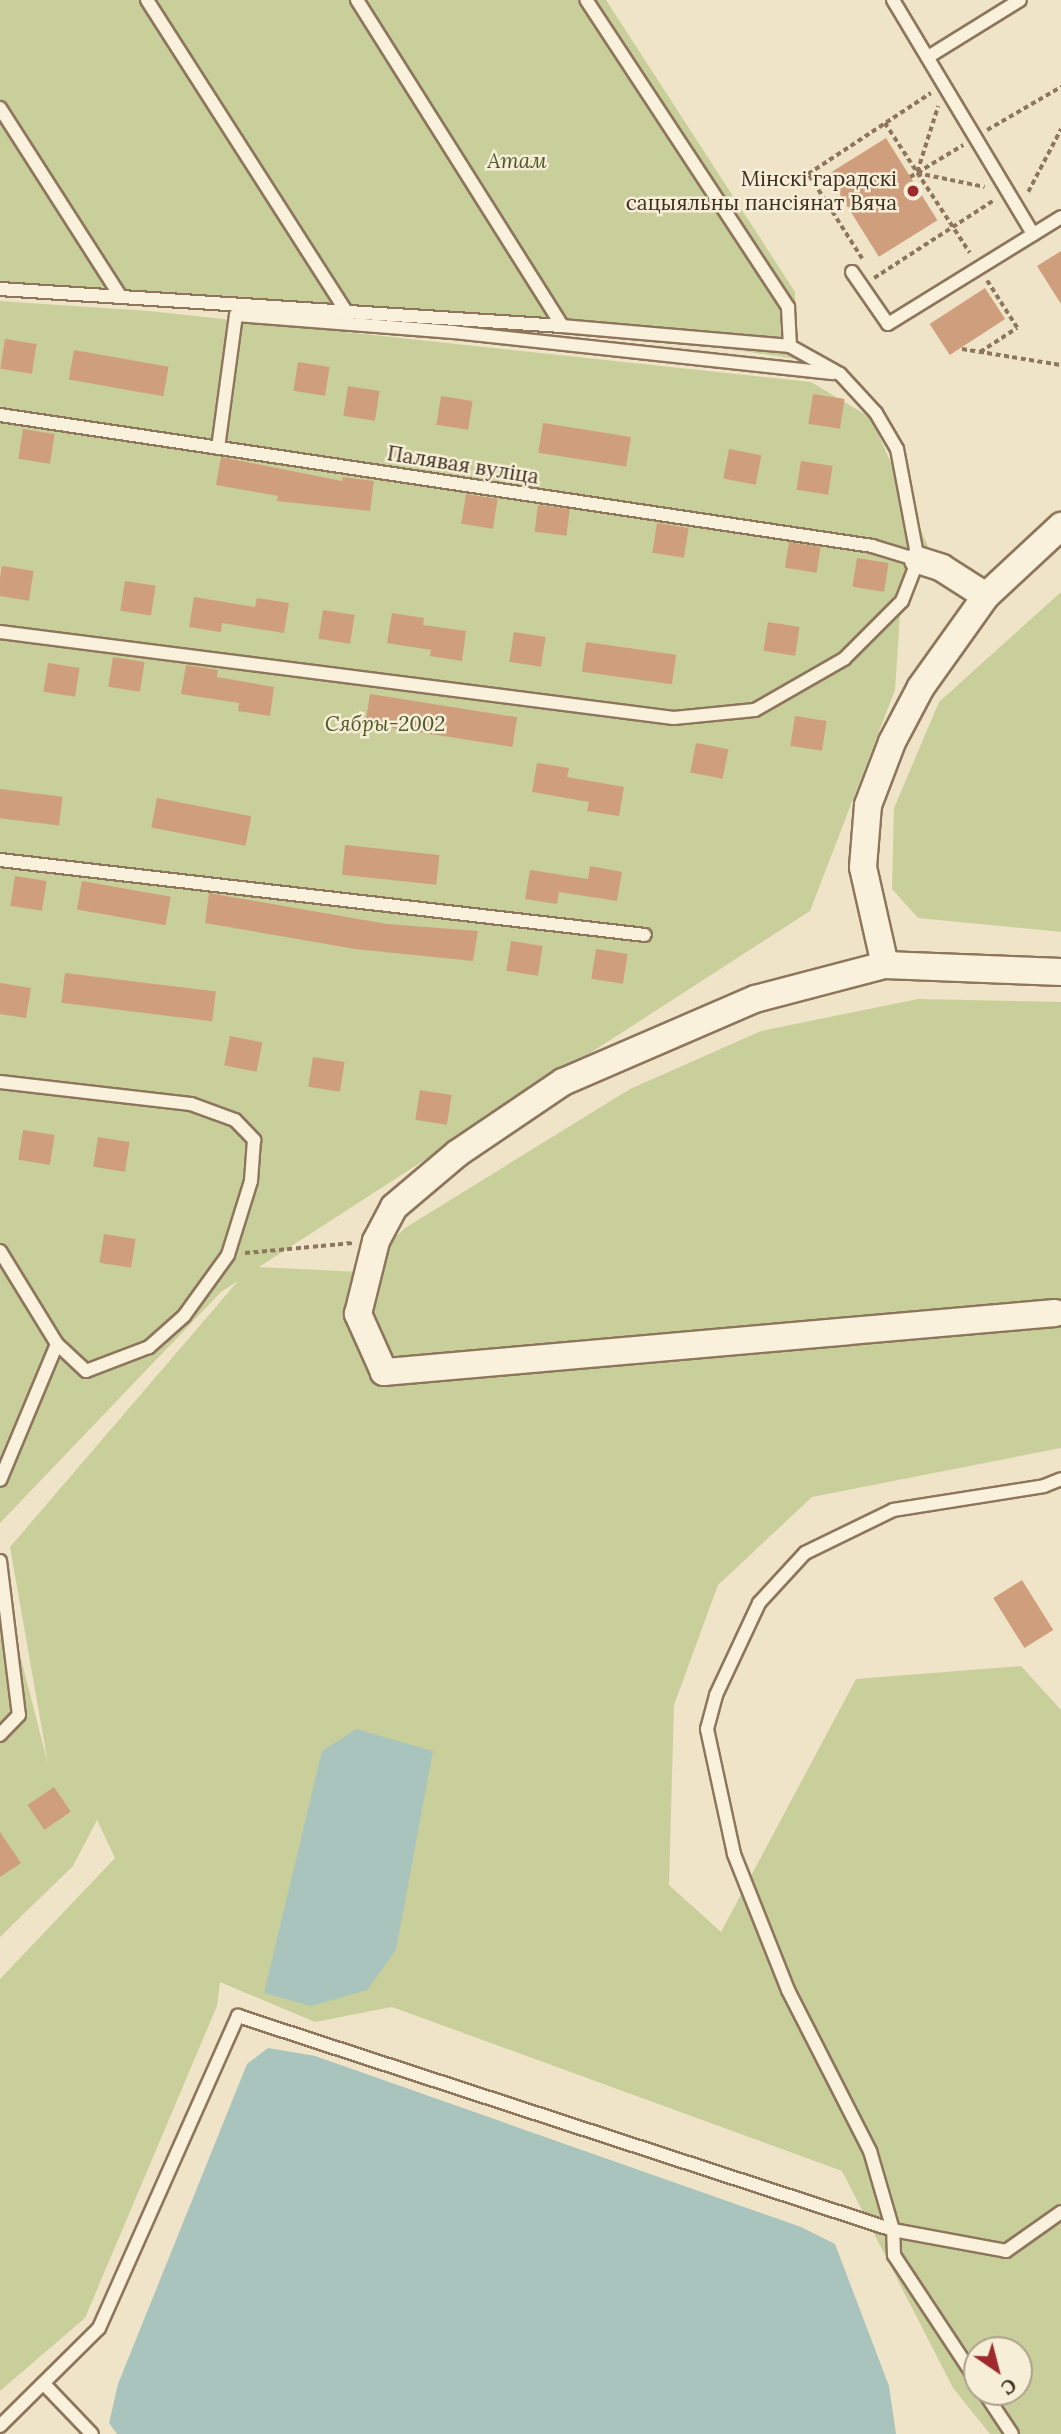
<!DOCTYPE html>
<html>
<head>
<meta charset="utf-8">
<style>
  body { margin:0 }
  #map { position:relative; width:1061px; height:2434px; overflow:hidden; background:#f0e4c8; font-family:Lora,serif }
  div>[style] { position:absolute }
  [style*='--x'] { left:calc(var(--x)*1px); top:calc(var(--y)*1px); width:calc(var(--w)*1px); rotate:calc(var(--a)*1deg) }
  .green>* { inset:0; background:#c9cf9b }
  .water>* { inset:0; background:#a9c4bc }
  .building>* { inset:0; background:#cf9f7d; transform-origin:0 0 }
  .path>* { height:3.5px; margin-top:-1.75px; transform-origin:0; background:repeating-linear-gradient(90deg,#8d765c 0 5px,transparent 0 8.5px) }
  .roads { filter:drop-shadow(2px 0 #8d765c) drop-shadow(-2px 0 #8d765c) drop-shadow(0 2px #8d765c) drop-shadow(0 -2px #8d765c) }
  .service>* { height:12px; margin:-6px; padding:0 6px; transform-origin:6px; border-radius:6px; background:#faf1dc }
  .minor>* { height:26px; margin:-13px; padding:0 13px; transform-origin:13px; border-radius:13px; background:#faf1dc }
  .dots>* { width:19px; height:19px; translate:-50% -50%; box-sizing:border-box; border:4px solid #f7eed8; border-radius:50% }
  span { translate:-50% -50%; white-space:nowrap; text-align:center; line-height:1.15; -webkit-text-stroke:5px #f7eed8; paint-order:stroke }
  .park-label { font-size:21px; color:#4d5a26; font-style:italic }
  .poi-label { font-size:21px; color:#3d2e20 }
  .right { translate:-100% -50%; text-align:right }
  .street-label { font-size:21px; color:#3d2e20 }
  .north { position:absolute; left:963px; top:2336px; width:70px; height:70px; box-sizing:border-box; background:#f7eed8; border:2px solid #ada18e; border-radius:50%; rotate:145deg; font-size:19px; font-weight:700; line-height:28px; text-align:center; color:#3d2e20 }
  .north::after { content:''; display:block; margin:auto; width:24px; height:32px; background:#9e2a2b; clip-path:polygon(50% 0,100% 100%,50% 72%,0 100%) }
</style>
</head>
<body>
<div id="map">
  <div class="green">
    <i style="clip-path:polygon(0 0,606px 0,795px 292px,797px 359px,580px 327px,0 291px)"></i>
    <i style="clip-path:polygon(evenodd,0 301px,149px 311px,811px 382px,871px 418px,931px 553px,900px 615px,895px 690px,810px 911px,259px 1267px,359px 1272px,405px 1228px,630px 1089px,761px 1031px,918px 999px,1061px 1002px,1061px 1448px,812px 1497px,718px 1585px,674px 1705px,669px 1885px,721px 1932px,856px 1679px,1021px 1666px,1061px 1710px,1061px 2434px,990px 2434px,953px 2388px,842px 2171px,392px 2007px,315px 2022px,220px 1982px,217px 2006px,85px 2318px,0 2391px,0 1979px,115px 1858px,97px 1820px,73px 1866px,0 1937px,0 1577px,48px 1764px,10px 1547px,238px 1281px,221px 1292px,0 1523px,0 301px,977px 2350px,1019px 2350px,1019px 2392px,977px 2392px,977px 2350px)"></i>
    <i style="clip-path:polygon(1061px 592px,1061px 932px,918px 918px,892px 889px,894px 808px,939px 702px)"></i>
  </div>
  <div class="water">
    <i style="clip-path:polygon(356px 1729px,433px 1751px,396px 1950px,367px 1990px,311px 2006px,264px 1993px,322px 1751px)"></i>
    <i style="clip-path:polygon(268px 2048px,315px 2056px,801px 2227px,835px 2244px,889px 2386px,896px 2434px,117px 2434px,109px 2423px,118px 2384px,247px 2064px)"></i>
  </div>
  <div class="building">
    <i style="left:886px;top:138px;width:97px;height:69px;rotate:58deg"></i>
    <i style="clip-path:polygon(1061px 251px,1061px 304px,1037px 266px)"></i>
    <i style="left:985px;top:288px;width:37px;height:66px;rotate:57deg"></i>
    <i style="left:5px;top:339px;width:32px;height:30px;rotate:9deg"></i>
    <i style="left:74px;top:350px;width:96px;height:30px;rotate:10deg"></i>
    <i style="left:298px;top:362px;width:32px;height:29px;rotate:9deg"></i>
    <i style="left:348px;top:386px;width:32px;height:30px;rotate:9deg"></i>
    <i style="left:813px;top:394px;width:32px;height:30px;rotate:9deg"></i>
    <i style="left:441px;top:396px;width:32px;height:29px;rotate:9deg"></i>
    <i style="left:543px;top:423px;width:89px;height:30px;rotate:9deg"></i>
    <i style="left:23px;top:429px;width:32px;height:30px;rotate:9deg"></i>
    <i style="left:729px;top:449px;width:33px;height:30px;rotate:11deg"></i>
    <i style="clip-path:polygon(221px 457px,342px 481px,343px 477px,374px 481px,370px 511px,277px 501px,278px 496px,216px 485px)"></i>
    <i style="left:801px;top:461px;width:32px;height:29px;rotate:9deg"></i>
    <i style="left:466px;top:494px;width:32px;height:30px;rotate:9deg"></i>
    <i style="left:538px;top:505px;width:32px;height:27px;rotate:7deg"></i>
    <i style="left:657px;top:523px;width:32px;height:30px;rotate:9deg"></i>
    <i style="left:789px;top:542px;width:32px;height:26px;rotate:9deg"></i>
    <i style="left:857px;top:558px;width:32px;height:29px;rotate:9deg"></i>
    <i style="left:2px;top:566px;width:32px;height:30px;rotate:9deg"></i>
    <i style="left:125px;top:581px;width:31px;height:30px;rotate:9deg"></i>
    <i style="clip-path:polygon(194px 597px,255px 607px,257px 598px,289px 603px,284px 633px,222px 623px,221px 632px,189px 627px)"></i>
    <i style="left:323px;top:610px;width:32px;height:29px;rotate:9deg"></i>
    <i style="clip-path:polygon(392px 613px,424px 618px,423px 625px,466px 631px,462px 661px,430px 656px,431px 650px,387px 643px)"></i>
    <i style="left:768px;top:622px;width:32px;height:29px;rotate:9deg"></i>
    <i style="left:514px;top:632px;width:32px;height:30px;rotate:9deg"></i>
    <i style="left:586px;top:642px;width:91px;height:30px;rotate:8deg"></i>
    <i style="left:113px;top:657px;width:32px;height:30px;rotate:9deg"></i>
    <i style="left:48px;top:663px;width:32px;height:29px;rotate:9deg"></i>
    <i style="clip-path:polygon(186px 665px,218px 670px,217px 677px,274px 687px,270px 716px,238px 711px,239px 703px,181px 694px)"></i>
    <i style="left:370px;top:694px;width:149px;height:30px;rotate:9deg"></i>
    <i style="left:795px;top:716px;width:32px;height:30px;rotate:9deg"></i>
    <i style="left:696px;top:743px;width:33px;height:30px;rotate:11deg"></i>
    <i style="clip-path:polygon(537px 763px,569px 768px,567px 777px,624px 787px,619px 816px,587px 811px,589px 802px,532px 792px)"></i>
    <i style="left:0;top:789px;width:63px;height:29px;rotate:7deg"></i>
    <i style="left:157px;top:798px;width:96px;height:30px;rotate:11deg"></i>
    <i style="left:345px;top:845px;width:95px;height:30px;rotate:6deg"></i>
    <i style="clip-path:polygon(590px 866px,622px 872px,617px 901px,559px 892px,557px 904px,525px 899px,530px 870px,588px 879px)"></i>
    <i style="left:15px;top:876px;width:32px;height:30px;rotate:9deg"></i>
    <i style="left:82px;top:881px;width:90px;height:29px;rotate:10deg"></i>
    <i style="clip-path:polygon(209px 893px,387px 924px,478px 931px,473px 961px,355px 949px,205px 923px)"></i>
    <i style="left:511px;top:941px;width:32px;height:30px;rotate:9deg"></i>
    <i style="left:596px;top:949px;width:32px;height:30px;rotate:9deg"></i>
    <i style="left:65px;top:973px;width:152px;height:30px;rotate:7deg"></i>
    <i style="clip-path:polygon(0 983px,31px 988px,26px 1018px,0 1014px)"></i>
    <i style="left:230px;top:1036px;width:33px;height:30px;rotate:11deg"></i>
    <i style="left:313px;top:1057px;width:32px;height:30px;rotate:9deg"></i>
    <i style="left:420px;top:1090px;width:32px;height:30px;rotate:9deg"></i>
    <i style="left:23px;top:1130px;width:32px;height:30px;rotate:9deg"></i>
    <i style="left:98px;top:1137px;width:32px;height:30px;rotate:9deg"></i>
    <i style="left:104px;top:1234px;width:32px;height:29px;rotate:9deg"></i>
    <i style="left:1022px;top:1580px;width:59px;height:34px;rotate:58deg"></i>
    <i style="left:54px;top:1787px;width:30px;height:32px;rotate:56deg"></i>
    <i style="clip-path:polygon(0 1832px,21px 1863px,0 1877px)"></i>
  </div>
  <div class="path">
    <i style="--x:885;--y:123;--w:155;--a:56.8"></i>
    <i style="--x:987;--y:130;--w:86;--a:-30.2"></i>
    <i style="--x:917;--y:172;--w:69;--a:-72.3"></i>
    <i style="--x:917;--y:173;--w:69;--a:11.6"></i>
    <i style="--x:910;--y:177;--w:62;--a:-31.1"></i>
    <i style="--x:1028;--y:192;--w:71;--a:-62.4"></i>
    <i style="--x:862;--y:259;--w:101;--a:-122.4"></i>
    <i style="--x:808;--y:174;--w:147;--a:-33.4"></i>
    <i style="--x:874;--y:278;--w:143;--a:-33"></i>
    <i style="--x:962;--y:349;--w:100;--a:9.2"></i>
    <i style="--x:980;--y:352;--w:44;--a:-33"></i>
    <i style="--x:1017;--y:328;--w:56;--a:-122.6"></i>
    <i style="--x:245;--y:1253;--w:108;--a:-5.3"></i>
  </div>
  <div class="roads">
    <div class="service">
      <i style="--x:147;--y:0;--w:369;--a:57.4"></i>
      <i style="--x:357;--y:0;--w:385;--a:57.8"></i>
      <i style="--x:893;--y:0;--w:273;--a:59.1"></i>
      <i style="--x:928;--y:57;--w:108;--a:-31.8"></i>
      <i style="--x:0;--y:108;--w:224;--a:57.4"></i>
      <i style="--x:852;--y:272;--w:63;--a:55.3"></i>
      <i style="--x:888;--y:324;--w:203;--a:-31.7"></i>
      <i style="--x:0;--y:289;--w:563;--a:3.77"></i>
      <i style="--x:562;--y:326;--w:229;--a:5"></i>
      <i style="--x:0;--y:415;--w:882;--a:8.54"></i>
      <i style="--x:872;--y:546;--w:48;--a:16.9"></i>
      <i style="--x:218;--y:448;--w:134;--a:-82.3"></i>
      <i style="--x:236;--y:315;--w:218;--a:4.5"></i>
      <i style="--x:453;--y:332;--w:382;--a:6.2"></i>
      <i style="--x:0;--y:632;--w:679;--a:7.27"></i>
      <i style="--x:674;--y:718;--w:81;--a:-5.6"></i>
      <i style="--x:755;--y:710;--w:103;--a:-29.8"></i>
      <i style="--x:844;--y:659;--w:82;--a:-45"></i>
      <i style="--x:902;--y:601;--w:44;--a:-68.7"></i>
      <i style="--x:918;--y:560;--w:113;--a:-100.7"></i>
      <i style="--x:897;--y:449;--w:42;--a:-120.3"></i>
      <i style="--x:876;--y:413;--w:53;--a:-132.7"></i>
      <i style="--x:840;--y:374;--w:57;--a:-150.8"></i>
      <i style="--x:790;--y:346;--w:39;--a:-93"></i>
      <i style="--x:788;--y:307;--w:367;--a:-123.3"></i>
      <i style="--x:0;--y:860;--w:649;--a:6.63"></i>
      <i style="--x:0;--y:1082;--w:192;--a:6.6"></i>
      <i style="--x:191;--y:1104;--w:47;--a:20"></i>
      <i style="--x:235;--y:1120;--w:28;--a:46"></i>
      <i style="--x:254;--y:1140;--w:41;--a:94.2"></i>
      <i style="--x:251;--y:1181;--w:77;--a:107.3"></i>
      <i style="--x:228;--y:1255;--w:75;--a:125.8"></i>
      <i style="--x:184;--y:1316;--w:47;--a:138.5"></i>
      <i style="--x:149;--y:1347;--w:67;--a:159.1"></i>
      <i style="--x:86;--y:1371;--w:40;--a:-137"></i>
      <i style="--x:0;--y:1251;--w:109;--a:58.5"></i>
      <i style="--x:57;--y:1344;--w:147;--a:112.7"></i>
      <i style="--x:0;--y:1561;--w:155;--a:83"></i>
      <i style="--x:19;--y:1715;--w:28;--a:134"></i>
      <i style="--x:977;--y:2381;--w:151;--a:-123.4"></i>
      <i style="--x:894;--y:2255;--w:25;--a:-92"></i>
      <i style="--x:893;--y:2230;--w:82;--a:-106.2"></i>
      <i style="--x:870;--y:2151;--w:181;--a:-117"></i>
      <i style="--x:788;--y:1990;--w:146;--a:-111.7"></i>
      <i style="--x:734;--y:1854;--w:128;--a:-102.2"></i>
      <i style="--x:707;--y:1729;--w:35;--a:-75"></i>
      <i style="--x:716;--y:1695;--w:102;--a:-64.9"></i>
      <i style="--x:759;--y:1603;--w:68;--a:-47.4"></i>
      <i style="--x:805;--y:1553;--w:98;--a:-26"></i>
      <i style="--x:893;--y:1510;--w:153;--a:-9"></i>
      <i style="--x:1044;--y:1486;--w:18;--a:-22"></i>
      <i style="--x:44;--y:2384;--w:69;--a:46.2"></i>
      <i style="--x:984;--y:2392;--w:50;--a:56.3"></i>
      <i style="--x:0;--y:2426;--w:139;--a:-44.7"></i>
      <i style="--x:99;--y:2328;--w:342;--a:-66"></i>
      <i style="--x:238;--y:2016;--w:689;--a:18.09"></i>
      <i style="--x:893;--y:2230;--w:115;--a:10.5"></i>
      <i style="--x:1006;--y:2251;--w:67;--a:-35.3"></i>
    </div>
    <div class="minor">
      <i style="--x:918;--y:560;--w:25;--a:18"></i>
      <i style="--x:942;--y:568;--w:52;--a:32.5"></i>
      <i style="--x:885;--y:965;--w:100;--a:-102.7"></i>
      <i style="--x:863;--y:867;--w:62;--a:-85.4"></i>
      <i style="--x:868;--y:805;--w:67;--a:-69.1"></i>
      <i style="--x:892;--y:742;--w:62;--a:-62.2"></i>
      <i style="--x:921;--y:687;--w:112;--a:-54.5"></i>
      <i style="--x:986;--y:596;--w:103;--a:-43"></i>
      <i style="--x:1055;--y:1313;--w:674;--a:174.97"></i>
      <i style="--x:384;--y:1372;--w:64;--a:-114.1"></i>
      <i style="--x:358;--y:1314;--w:75;--a:-76.1"></i>
      <i style="--x:376;--y:1241;--w:38;--a:-62"></i>
      <i style="--x:394;--y:1207;--w:84;--a:-40.2"></i>
      <i style="--x:458;--y:1153;--w:127;--a:-34.1"></i>
      <i style="--x:563;--y:1082;--w:209;--a:-23.4"></i>
      <i style="--x:755;--y:999;--w:134;--a:-14.7"></i>
      <i style="--x:885;--y:965;--w:176;--a:2.3"></i>
    </div>
  </div>
  <div class="dots">
    <i style="left:913px;top:191px;background:#9e2a2b"></i>
  </div>
  <div class="park-label">
    <span style="left:517px;top:161px">Атам</span>
    <span style="left:385px;top:724px">Сябры-2002</span>
  </div>
  <div class="poi-label">
    <span class="right" style="left:897px;top:191px">Мінскі гарадскі<br>сацыяльны пансіянат Вяча</span>
  </div>
  <div class="street-label">
    <span style="left:463px;top:465px;rotate:9deg">Палявая вуліца</span>
  </div>
  <div class="north">С</div>
</div>
</body>
</html>
